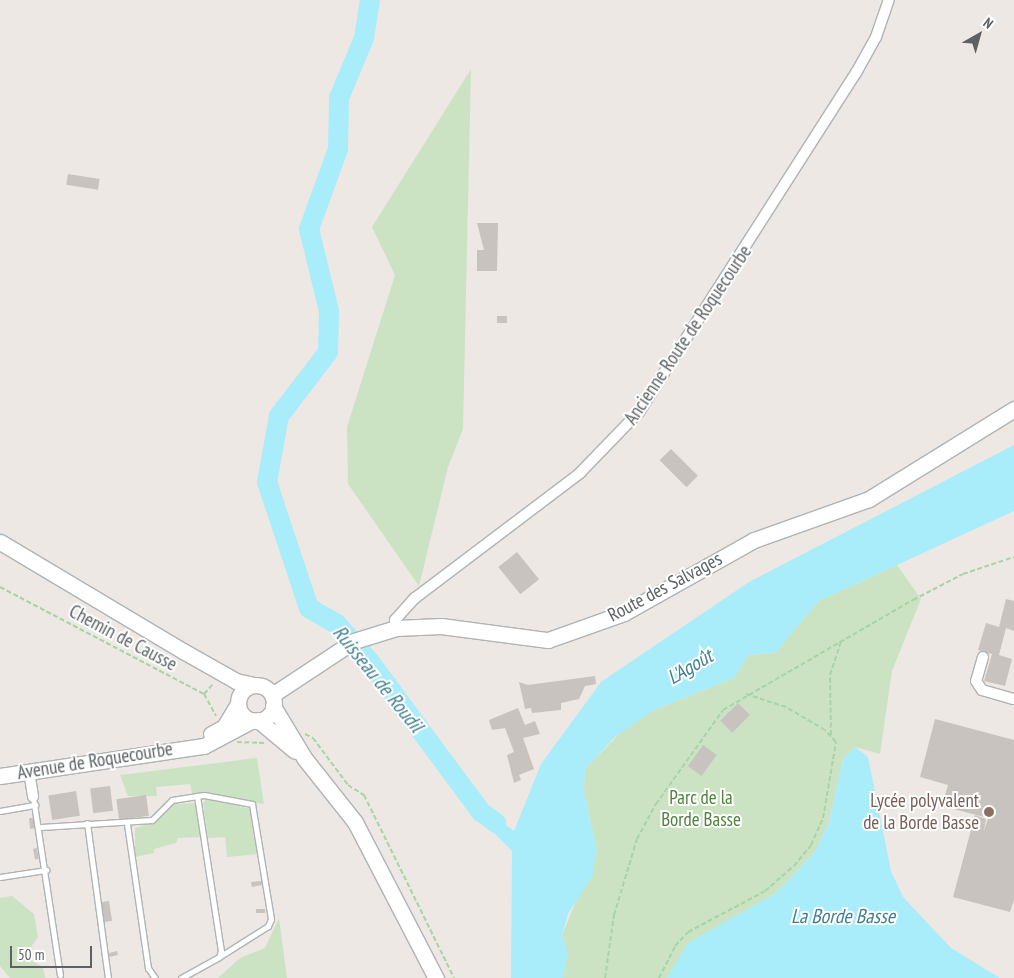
<!DOCTYPE html>
<html>
<head>
<meta charset="utf-8">
<style>
  body { margin:0 }
  #map { position:relative; width:1014px; height:978px; overflow:hidden; background:#ede8e4; font-family:"PT Sans Narrow",sans-serif }
  div>[style] { position:absolute }
  [style*='--x'] { left:calc(var(--x)*1px); top:calc(var(--y)*1px); width:calc(var(--w)*1px); rotate:calc(var(--a)*1deg) }
  .green>* { inset:0; background:#cbe3c2 }
  .water>* { inset:0; background:#a8edf9 }
  .river>* { height:20px; margin:-10px; padding:0 10px; transform-origin:10px; border-radius:10px; background:#a8edf9 }
  .building>* { inset:0; background:#c9c3c0; transform-origin:0 0 }
  .path>* { height:2px; margin-top:-1px; transform-origin:0; background:repeating-linear-gradient(90deg,#a7d4a6 0 5px,transparent 0 7.5px) }
  .roads { filter:drop-shadow(1px 0 #afb3b5) drop-shadow(-1px 0 #afb3b5) drop-shadow(0 1px #afb3b5) drop-shadow(0 -1px #afb3b5) }
  .lane>* { height:5px; margin:-2.5px; padding:0 2.5px; transform-origin:2.5px; border-radius:2.5px; background:#fff }
  .street>* { height:10px; margin:-5px; padding:0 5px; transform-origin:5px; border-radius:5px; background:#fff }
  .secondary>* { height:15px; margin:-7.5px; padding:0 7.5px; transform-origin:7.5px; border-radius:7.5px; background:#fff }
  .secondary>.ring { margin:-7.5px; padding:0; box-sizing:content-box; background:none; border:15px solid #fff; border-radius:50% }
  .dots>* { width:14px; height:14px; translate:-50% -50%; box-sizing:border-box; border:2px solid #fff; border-radius:50% }
  span { translate:-50% -50%; white-space:nowrap; text-align:center; line-height:1.15; -webkit-text-stroke:4px #fff; paint-order:stroke }
  .street-label { font-size:19px; color:#5c6163 }
  .park-label { font-size:19px; color:#4d823b }
  .education-label { font-size:19px; color:#785e54 }
  .right { translate:-100% -50%; text-align:right }
  .water-label { font-size:20px; color:#3e7e90; font-style:italic }
  .north { position:absolute; left:954px; top:10px; width:50px; height:50px; -webkit-text-stroke:4px #fff; paint-order:stroke; rotate:38deg; font-size:14px; font-weight:700; line-height:20px; text-align:center; color:#5c6163 }
  .north::after { content:''; display:block; margin:auto; width:18px; height:22px; background:#5c6163; clip-path:polygon(50% 0,100% 100%,50% 72%,0 100%) }
  .scale { position:absolute; left:10px; top:946px; width:82px; height:22px; box-sizing:border-box; border:2px solid #5c6163; border-top:0; padding-left:6px; font-size:15px; line-height:18px; white-space:nowrap; color:#5c6163; -webkit-text-stroke:4px #fff; paint-order:stroke }
</style>
</head>
<body>
<div id="map">
  <div class="green">
    <i style="clip-path:polygon(471px 69px,463px 429px,448px 467px,419px 586px,348px 484px,347px 427px,395px 275px,372px 227px)"></i>
    <i style="clip-path:polygon(897px 565px,921px 599px,892px 671px,880px 754px,855px 747px,843px 759px,829px 822px,815px 852px,776px 893px,689px 943px,667px 978px,563px 978px,562px 935px,597px 850px,584px 792px,585px 769px,628px 725px,654px 710px,734px 678px,749px 655px,775px 653px,819px 601px)"></i>
    <i style="clip-path:polygon(257px 758px,264px 804px,192px 793px,190px 784px,156px 787px,157px 796px,128px 796px,120px 775px)"></i>
    <i style="clip-path:polygon(207px 798px,250px 809px,259px 854px,227px 857px,225px 837px,208px 838px,203px 803px)"></i>
    <i style="clip-path:polygon(197px 803px,202px 837px,178px 838px,176px 843px,154px 849px,154px 853px,135px 857px,135px 828px,156px 822px,174px 804px)"></i>
    <i style="clip-path:polygon(12px 896px,34px 914px,38px 937px,31px 947px,32px 961px,43px 967px,45px 978px,10px 978px,0 966px,0 898px)"></i>
    <i style="clip-path:polygon(279px 918px,287px 978px,218px 978px,240px 958px,265px 948px)"></i>
  </div>
  <div class="water">
    <i style="clip-path:polygon(1014px 445px,1014px 511px,819px 601px,775px 653px,749px 655px,734px 678px,654px 710px,615px 737px,585px 769px,584px 792px,597px 850px,592px 877px,568px 914px,562px 935px,568px 953px,563px 978px,511px 978px,512px 851px,478px 817px,474px 803px,514px 831px,541px 764px,601px 682px,749px 582px)"></i>
    <i style="clip-path:polygon(855px 747px,868px 757px,891px 871px,903px 897px,951px 948px,1000px 978px,667px 978px,688px 943px,776px 893px,815px 852px,829px 822px,843px 759px)"></i>
  </div>
  <div class="river">
    <i style="--x:370;--y:0;--w:38;--a:99"></i>
    <i style="--x:364;--y:38;--w:65;--a:112.6"></i>
    <i style="--x:339;--y:98;--w:51;--a:91.1"></i>
    <i style="--x:338;--y:149;--w:85;--a:109.9"></i>
    <i style="--x:309;--y:229;--w:84;--a:76.3"></i>
    <i style="--x:329;--y:311;--w:41;--a:91.4"></i>
    <i style="--x:328;--y:352;--w:81;--a:127.4"></i>
    <i style="--x:279;--y:416;--w:67;--a:100.3"></i>
    <i style="--x:267;--y:482;--w:133;--a:71.6"></i>
    <i style="--x:309;--y:608;--w:32;--a:30"></i>
    <i style="--x:337;--y:624;--w:50;--a:49"></i>
    <i style="--x:370;--y:662;--w:187;--a:53.5"></i>
    <i style="--x:481;--y:812;--w:19;--a:36"></i>
  </div>
  <div class="building">
    <i style="left:68px;top:174px;width:32px;height:11px;rotate:9deg"></i>
    <i style="clip-path:polygon(477px 223px,498px 223px,497px 271px,477px 271px,477px 250px,484px 250px)"></i>
    <i style="left:497px;top:316px;width:10px;height:7px"></i>
    <i style="left:671px;top:449px;width:38px;height:16px;rotate:45deg"></i>
    <i style="left:517px;top:552px;width:35px;height:24px;rotate:51deg"></i>
    <i style="clip-path:polygon(1006px 599px,1014px 601px,1014px 631px,1006px 628px,999px 655px,1012px 659px,1005px 686px,984px 681px,992px 654px,978px 650px,986px 623px,999px 627px)"></i>
    <i style="clip-path:polygon(595px 676px,596px 684px,585px 686px,579px 699px,561px 703px,561px 710px,532px 713px,531px 708px,525px 709px,519px 682px,528px 685px)"></i>
    <i style="left:738px;top:703px;width:17px;height:25px;rotate:45deg"></i>
    <i style="clip-path:polygon(518px 708px,525px 725px,535px 721px,540px 734px,523px 738px,534px 769px,519px 775px,521px 780px,514px 783px,507px 755px,514px 752px,505px 728px,492px 730px,489px 720px)"></i>
    <i style="clip-path:polygon(935px 719px,1014px 740px,1014px 900px,1010px 912px,953px 897px,975px 815px,986px 819px,984px 831px,988px 818px,942px 806px,948px 785px,920px 777px)"></i>
    <i style="left:703px;top:745px;width:17px;height:26px;rotate:36deg"></i>
    <i style="left:110px;top:786px;width:25px;height:20px;rotate:83deg"></i>
    <i style="left:76px;top:791px;width:25px;height:28px;rotate:81deg"></i>
    <i style="left:146px;top:795px;width:21px;height:30px;rotate:82deg"></i>
    <i style="clip-path:polygon(29px 818px,33px 818px,35px 828px,30px 829px)"></i>
    <i style="left:37px;top:848px;width:11px;height:4px;rotate:80deg"></i>
    <i style="clip-path:polygon(262px 881px,262px 885px,252px 887px,251px 882px)"></i>
    <i style="left:109px;top:901px;width:20px;height:8px;rotate:81deg"></i>
    <i style="left:265px;top:909px;width:4px;height:9px;rotate:90deg"></i>
    <i style="left:117px;top:951px;width:4px;height:9px;rotate:76deg"></i>
  </div>
  <div class="path">
    <i style="--x:0;--y:587;--w:230;--a:27.7"></i>
    <i style="--x:204;--y:694;--w:25;--a:61"></i>
    <i style="--x:204;--y:694;--w:15;--a:-48"></i>
    <i style="--x:305;--y:734;--w:9;--a:27"></i>
    <i style="--x:313;--y:738;--w:59;--a:53.3"></i>
    <i style="--x:348;--y:785;--w:19;--a:32"></i>
    <i style="--x:364;--y:795;--w:204;--a:63.8"></i>
    <i style="--x:831;--y:735;--w:60;--a:-91"></i>
    <i style="--x:830;--y:675;--w:36;--a:-72"></i>
    <i style="--x:237;--y:742;--w:27;--a:2"></i>
    <i style="--x:605;--y:978;--w:64;--a:-81.9"></i>
    <i style="--x:614;--y:915;--w:79;--a:-73.2"></i>
    <i style="--x:637;--y:839;--w:40;--a:-62"></i>
    <i style="--x:656;--y:804;--w:115;--a:-54.5"></i>
    <i style="--x:723;--y:710;--w:220;--a:-30.1"></i>
    <i style="--x:913;--y:600;--w:56;--a:-27.5"></i>
    <i style="--x:963;--y:574;--w:54;--a:-18.4"></i>
    <i style="--x:659;--y:978;--w:36;--a:-63"></i>
    <i style="--x:675;--y:946;--w:19;--a:-47"></i>
    <i style="--x:688;--y:932;--w:87;--a:-28"></i>
    <i style="--x:765;--y:891;--w:38;--a:-41"></i>
    <i style="--x:794;--y:866;--w:27;--a:-51"></i>
    <i style="--x:811;--y:845;--w:30;--a:-66"></i>
    <i style="--x:823;--y:818;--w:77;--a:-80.3"></i>
    <i style="--x:836;--y:742;--w:16;--a:-133"></i>
    <i style="--x:825;--y:730;--w:45;--a:-149.5"></i>
    <i style="--x:786;--y:707;--w:42;--a:-162"></i>
  </div>
  <div class="roads">
    <div class="lane">
      <i style="--x:33;--y:797;--w:180;--a:81.4"></i>
      <i style="--x:0;--y:811;--w:36;--a:-10"></i>
      <i style="--x:87;--y:823;--w:156;--a:82.3"></i>
      <i style="--x:127;--y:824;--w:146;--a:81.7"></i>
      <i style="--x:148;--y:968;--w:12;--a:55"></i>
      <i style="--x:41;--y:827;--w:111;--a:-3.6"></i>
      <i style="--x:152;--y:820;--w:28;--a:-45"></i>
      <i style="--x:172;--y:800;--w:32;--a:-9"></i>
      <i style="--x:204;--y:795;--w:49;--a:10.6"></i>
      <i style="--x:252;--y:804;--w:117;--a:80.6"></i>
      <i style="--x:271;--y:919;--w:8;--a:113"></i>
      <i style="--x:268;--y:926;--w:58;--a:147.7"></i>
      <i style="--x:0;--y:877;--w:47;--a:-8.7"></i>
      <i style="--x:181;--y:978;--w:43;--a:-28.9"></i>
      <i style="--x:219;--y:957;--w:6;--a:-72"></i>
      <i style="--x:221;--y:951;--w:157;--a:-98.8"></i>
    </div>
    <div class="street">
      <i style="--x:396;--y:628;--w:8;--a:-97"></i>
      <i style="--x:395;--y:620;--w:30;--a:-48"></i>
      <i style="--x:415;--y:598;--w:207;--a:-37.1"></i>
      <i style="--x:580;--y:473;--w:85;--a:-46"></i>
      <i style="--x:639;--y:412;--w:403;--a:-57.4"></i>
      <i style="--x:856;--y:73;--w:41;--a:-60.9"></i>
      <i style="--x:876;--y:37;--w:39;--a:-71"></i>
      <i style="--x:983;--y:657;--w:25;--a:106"></i>
      <i style="--x:976;--y:681;--w:11;--a:56"></i>
      <i style="--x:982;--y:690;--w:33;--a:16"></i>
      <i style="--x:29;--y:771;--w:26;--a:81"></i>
    </div>
    <div class="secondary">
      <i style="--x:0;--y:542;--w:213;--a:30.8"></i>
      <i style="--x:183;--y:651;--w:61;--a:29.5"></i>
      <i style="--x:236;--y:681;--w:17;--a:13"></i>
      <i class="ring" style="left:238px;top:685px;width:21px;height:21px"></i>
      <i style="--x:272;--y:695;--w:98;--a:-33.4"></i>
      <i style="--x:354;--y:641;--w:44;--a:-17.2"></i>
      <i style="--x:396;--y:628;--w:45;--a:-2.5"></i>
      <i style="--x:441;--y:626;--w:108;--a:7.5"></i>
      <i style="--x:548;--y:640;--w:81;--a:-19.6"></i>
      <i style="--x:624;--y:613;--w:149;--a:-29.3"></i>
      <i style="--x:754;--y:540;--w:122;--a:-19.6"></i>
      <i style="--x:869;--y:499;--w:171;--a:-31.8"></i>
      <i style="--x:273;--y:706;--w:62;--a:58.9"></i>
      <i style="--x:305;--y:759;--w:80;--a:51.6"></i>
      <i style="--x:355;--y:822;--w:176;--a:62.6"></i>
      <i style="--x:258;--y:720;--w:48;--a:40"></i>
      <i style="--x:211;--y:734;--w:15;--a:-28"></i>
      <i style="--x:224;--y:727;--w:27;--a:-59"></i>
      <i style="--x:0;--y:776;--w:206;--a:-8.4"></i>
      <i style="--x:204;--y:746;--w:55;--a:-28"></i>
    </div>
  </div>
  <div class="dots">
    <i style="left:989px;top:812px;background:#8d6e63"></i>
  </div>
  <div class="street-label">
    <span style="left:688px;top:335px;rotate:-56deg">Ancienne Route de Roquecourbe</span>
    <span style="left:665px;top:587px;rotate:-28deg">Route des Salvages</span>
    <span style="left:123px;top:638px;rotate:28deg">Chemin de Causse</span>
    <span style="left:95px;top:761px;rotate:-9deg">Avenue de Roquecourbe</span>
  </div>
  <div class="park-label">
    <span style="left:701px;top:809px">Parc de la<br>Borde Basse</span>
  </div>
  <div class="education-label">
    <span class="right" style="left:979px;top:812px">Lycée polyvalent<br>de la Borde Basse</span>
  </div>
  <div class="water-label">
    <span style="left:690px;top:667px;rotate:-31deg">L'Agoût</span>
    <span style="left:378px;top:679px;rotate:51deg">Ruisseau de Roudil</span>
    <span style="left:843px;top:916px">La Borde Basse</span>
  </div>
  <div class="north">N</div>
  <div class="scale">50 m</div>
</div>
</body>
</html>
